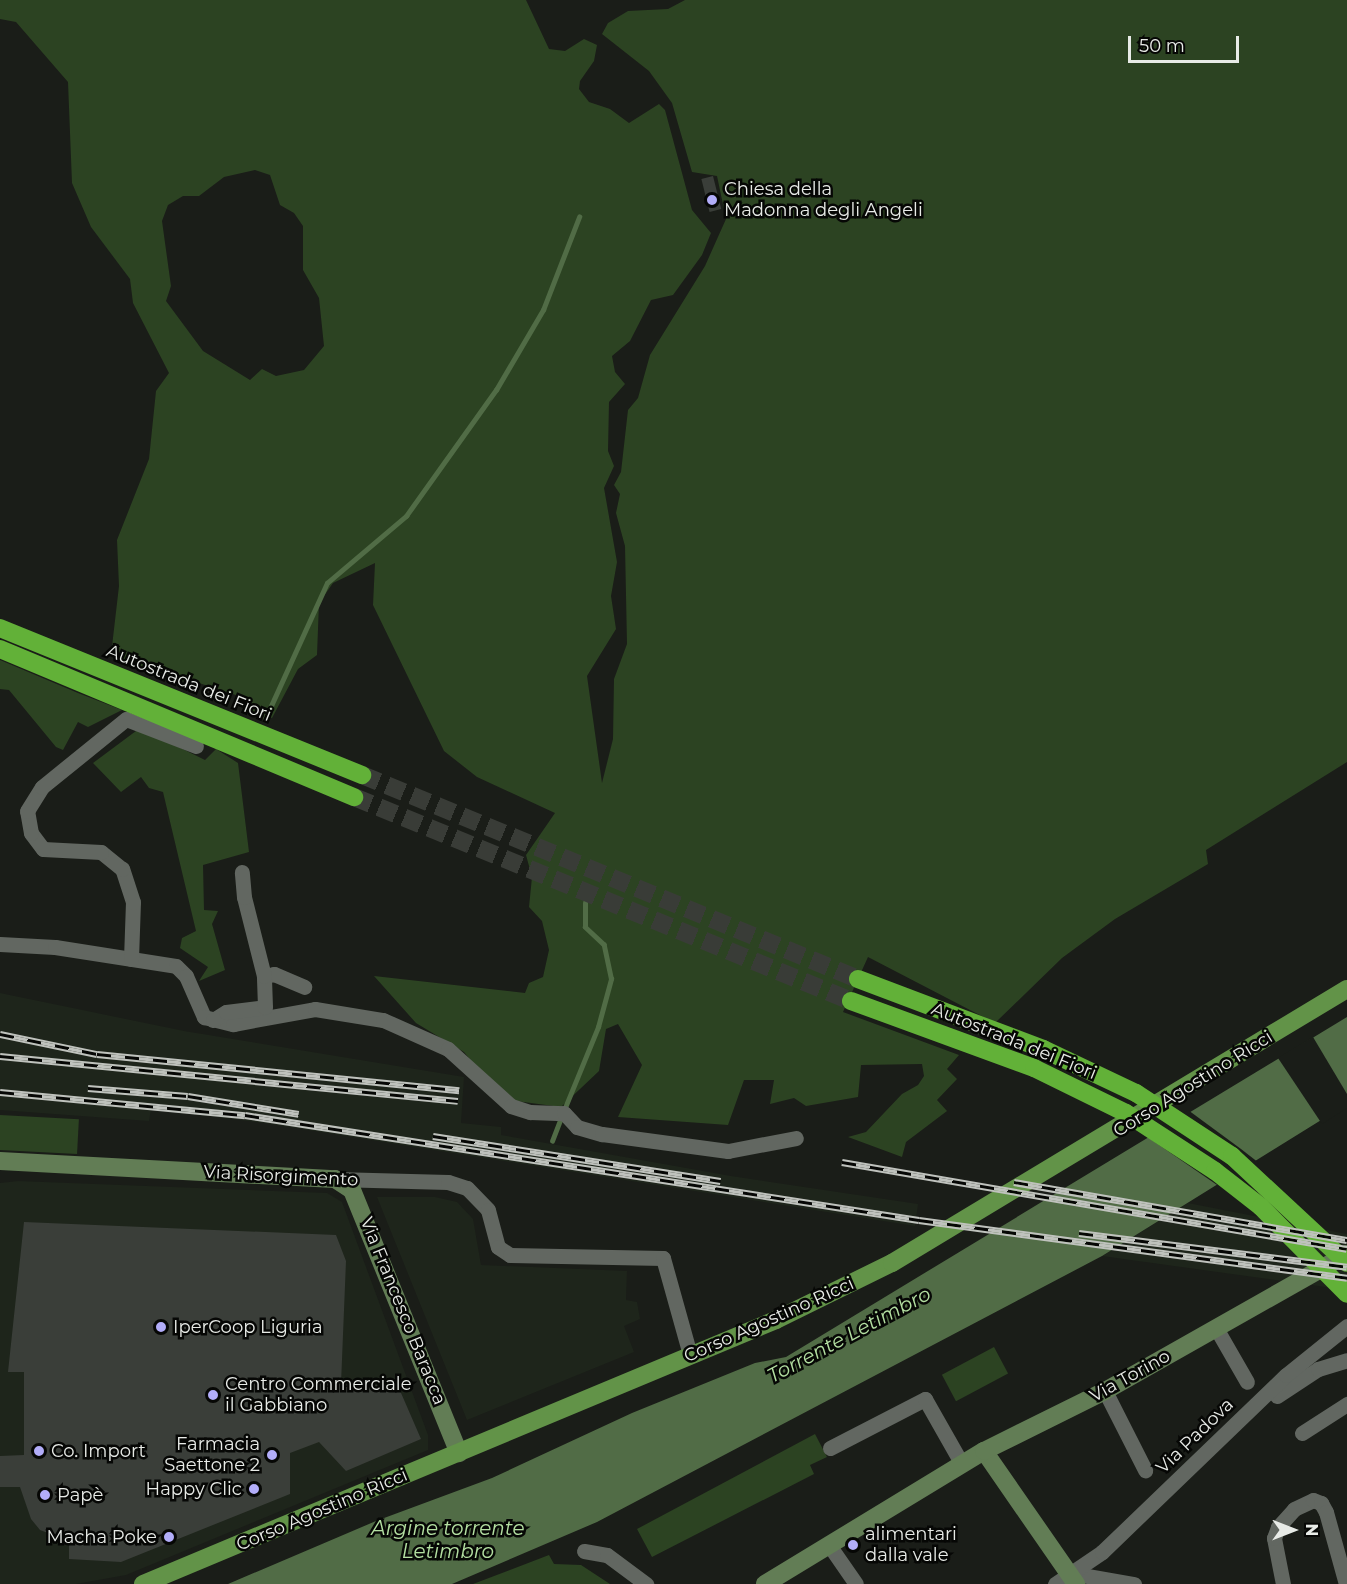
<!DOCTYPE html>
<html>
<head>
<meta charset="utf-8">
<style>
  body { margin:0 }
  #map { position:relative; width:1347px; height:1584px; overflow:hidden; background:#1a1d18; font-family:Montserrat,sans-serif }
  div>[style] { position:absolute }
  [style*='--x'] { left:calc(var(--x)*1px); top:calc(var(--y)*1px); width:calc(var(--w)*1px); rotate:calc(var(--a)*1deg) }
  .built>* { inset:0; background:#1e251b }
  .green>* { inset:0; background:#2c4322; transform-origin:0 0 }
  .water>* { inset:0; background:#516c46 }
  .pier>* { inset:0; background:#1a1d18 }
  .stream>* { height:4.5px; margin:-2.25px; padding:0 2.25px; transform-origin:2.25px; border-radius:2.25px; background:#516c46 }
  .building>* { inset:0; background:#3a3e39; transform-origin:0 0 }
  .highway-tunnel>* { height:18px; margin-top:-9px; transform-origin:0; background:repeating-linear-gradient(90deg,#393c37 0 18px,transparent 0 27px) }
  .street>* { height:15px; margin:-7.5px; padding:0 7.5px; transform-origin:7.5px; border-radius:7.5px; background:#626761 }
  .secondary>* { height:18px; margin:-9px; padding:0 9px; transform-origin:9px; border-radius:9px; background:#627d55 }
  .primary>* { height:18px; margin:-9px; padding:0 9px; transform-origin:9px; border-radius:9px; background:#629348 }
  .highway>* { height:18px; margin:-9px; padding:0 9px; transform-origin:9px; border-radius:9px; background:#62b138 }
  .rail>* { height:7px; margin-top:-3.5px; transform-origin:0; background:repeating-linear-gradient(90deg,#060705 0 14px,#bfc2bd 0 28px); box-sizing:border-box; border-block:2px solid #bfc2bd }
  .dots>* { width:16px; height:16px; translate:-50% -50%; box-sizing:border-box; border:3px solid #060705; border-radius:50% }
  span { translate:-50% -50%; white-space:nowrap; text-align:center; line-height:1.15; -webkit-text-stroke:5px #060705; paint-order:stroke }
  .poi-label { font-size:18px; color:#e8ebe7 }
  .left { translate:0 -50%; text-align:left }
  .right { translate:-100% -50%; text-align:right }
  .street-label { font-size:18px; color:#e8ebe7 }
  .water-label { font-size:20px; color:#b4e0a2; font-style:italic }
  .north { position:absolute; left:1263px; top:1500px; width:60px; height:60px; -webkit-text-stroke:4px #060705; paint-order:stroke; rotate:90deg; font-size:16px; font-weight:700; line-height:24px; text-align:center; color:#e8ebe7 }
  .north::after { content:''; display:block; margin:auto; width:21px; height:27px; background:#e8ebe7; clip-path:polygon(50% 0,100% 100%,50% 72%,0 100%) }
  .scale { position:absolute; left:1128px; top:36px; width:111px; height:27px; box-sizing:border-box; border:3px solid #e8ebe7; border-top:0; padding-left:8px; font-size:18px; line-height:21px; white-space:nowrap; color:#e8ebe7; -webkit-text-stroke:4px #060705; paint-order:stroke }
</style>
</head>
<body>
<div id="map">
  <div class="built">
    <i style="clip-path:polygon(0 993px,184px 1031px,464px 1077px,461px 1123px,501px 1127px,501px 1135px,731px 1176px,918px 1204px,915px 1226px,264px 1123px,151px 1109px,149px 1121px,0 1110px)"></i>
    <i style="clip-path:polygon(18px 1181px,327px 1193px,342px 1202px,428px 1435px,428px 1450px,126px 1575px,76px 1584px,0 1584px,0 1183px)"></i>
    <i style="clip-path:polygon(435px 1197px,457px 1202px,473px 1219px,481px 1265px,627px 1271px,626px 1300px,637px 1302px,640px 1319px,624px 1326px,634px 1352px,467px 1420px,377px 1197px)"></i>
    <i style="clip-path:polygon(1188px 1203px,1347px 1234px,1347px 1290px,1102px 1256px)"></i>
  </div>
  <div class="green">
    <i style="clip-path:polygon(evenodd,0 0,526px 0,549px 49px,565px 51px,584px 39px,597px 45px,594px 61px,580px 81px,579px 89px,589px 102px,610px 109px,629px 123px,659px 104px,665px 110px,692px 210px,711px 233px,702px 255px,673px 295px,651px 300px,630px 341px,612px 356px,615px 372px,625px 384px,609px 402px,608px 451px,614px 466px,604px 488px,617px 562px,611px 596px,616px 629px,587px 676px,602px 783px,613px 739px,614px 679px,627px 644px,625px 546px,616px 513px,620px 494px,614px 485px,621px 472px,628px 410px,638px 398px,650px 355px,705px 266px,726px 219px,717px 176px,692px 172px,672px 103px,649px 71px,602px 34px,608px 23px,628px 11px,668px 9px,685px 0,1347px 0,1347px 762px,1206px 850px,1208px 864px,1115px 919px,1062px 958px,995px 1023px,868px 957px,843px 1012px,959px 1055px,947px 1069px,957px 1079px,937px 1100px,947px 1111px,906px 1142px,902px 1157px,848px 1137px,866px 1132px,902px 1094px,918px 1085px,924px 1076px,922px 1064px,861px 1065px,858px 1097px,806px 1106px,794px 1098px,770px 1104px,774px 1080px,744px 1080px,728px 1125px,618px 1117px,642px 1065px,618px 1024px,606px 1029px,599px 1071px,561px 1107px,516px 1101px,482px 1074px,464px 1052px,416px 1023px,374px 976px,525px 993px,529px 983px,543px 977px,549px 950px,542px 921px,529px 907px,532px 877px,526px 855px,555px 813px,477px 777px,444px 751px,373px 605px,375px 563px,333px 583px,319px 603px,317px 655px,298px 669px,272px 718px,243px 708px,245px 698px,196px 682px,166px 680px,111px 655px,119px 586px,117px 540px,149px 459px,156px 391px,169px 373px,133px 303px,130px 279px,91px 227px,72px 183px,68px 82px,16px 22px,0 19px,0 0,255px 170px,270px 175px,280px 205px,294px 213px,303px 226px,303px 270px,319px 298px,324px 346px,304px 370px,276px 376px,262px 369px,250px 380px,203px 351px,166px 301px,171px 286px,162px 221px,168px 205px,183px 196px,199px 196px,224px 177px,255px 170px)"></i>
    <i style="clip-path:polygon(0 660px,78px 693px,122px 710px,88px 727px,78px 722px,63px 750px,56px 747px,9px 690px,0 689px)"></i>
    <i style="clip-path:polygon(140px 728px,205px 760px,216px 749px,238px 763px,249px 852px,203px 865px,204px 910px,218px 911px,212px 924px,225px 970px,199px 981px,208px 967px,180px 948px,182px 938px,196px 931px,163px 792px,149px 788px,141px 777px,121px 792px,93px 763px)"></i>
    <i style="left:0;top:1115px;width:79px;height:35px;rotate:3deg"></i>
    <i style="left:994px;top:1347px;width:30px;height:59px;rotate:62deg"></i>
    <i style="clip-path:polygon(815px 1434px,827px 1457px,810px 1465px,814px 1474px,652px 1557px,637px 1529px)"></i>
    <i style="clip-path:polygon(549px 1555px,554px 1564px,581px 1565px,610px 1584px,473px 1584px)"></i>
  </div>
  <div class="water">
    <i style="clip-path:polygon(1347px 1017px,1347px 1104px,1102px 1256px,597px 1522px,452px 1584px,228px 1584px,376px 1521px,492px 1478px,632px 1413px,755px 1363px,786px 1357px)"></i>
  </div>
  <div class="pier">
    <i style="clip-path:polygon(1313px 1037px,1347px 1094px,1347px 1108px,1322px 1124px,1278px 1058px)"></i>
    <i style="clip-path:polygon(1188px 1110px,1241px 1149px,1259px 1163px,1220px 1187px,1146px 1136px)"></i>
  </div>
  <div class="stream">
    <i style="--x:265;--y:719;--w:149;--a:-65.5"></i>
    <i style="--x:327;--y:583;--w:104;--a:-40.3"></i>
    <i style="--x:406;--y:516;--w:155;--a:-54.5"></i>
    <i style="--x:496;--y:390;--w:93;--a:-59.6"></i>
    <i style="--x:543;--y:310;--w:100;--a:-68.8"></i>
    <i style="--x:564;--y:1110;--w:90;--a:-67.7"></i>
    <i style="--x:598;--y:1027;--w:50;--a:-74.8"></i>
    <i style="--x:611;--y:979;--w:35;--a:-102"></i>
    <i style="--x:604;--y:945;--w:26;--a:-137"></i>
    <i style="--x:585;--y:927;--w:24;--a:-90"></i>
    <i style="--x:552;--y:1141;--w:25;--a:-69"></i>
  </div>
  <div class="building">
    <i style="left:713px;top:176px;width:34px;height:12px;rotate:76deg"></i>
    <i style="clip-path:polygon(24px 1222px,336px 1235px,346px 1261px,341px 1384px,398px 1386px,421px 1439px,346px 1471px,319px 1442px,290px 1453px,290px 1494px,121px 1562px,69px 1559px,69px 1541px,40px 1530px,31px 1519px,20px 1487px,0 1487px,0 1456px,24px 1455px,24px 1372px,8px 1372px)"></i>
  </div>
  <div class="highway-tunnel">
    <i style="--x:362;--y:775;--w:536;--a:22.36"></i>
    <i style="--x:354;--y:797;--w:537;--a:22.32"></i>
  </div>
  <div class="street">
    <i style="--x:0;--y:944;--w:55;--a:3.1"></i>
    <i style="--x:55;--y:947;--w:122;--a:8.9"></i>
    <i style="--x:176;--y:966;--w:14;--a:45"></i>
    <i style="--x:186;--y:976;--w:45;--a:66.3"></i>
    <i style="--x:204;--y:1017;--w:30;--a:14"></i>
    <i style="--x:233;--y:1024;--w:83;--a:-10.4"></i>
    <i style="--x:315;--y:1009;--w:69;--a:9.2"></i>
    <i style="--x:383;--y:1020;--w:71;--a:24"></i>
    <i style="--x:448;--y:1049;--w:85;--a:42.1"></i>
    <i style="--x:511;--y:1106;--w:20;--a:18"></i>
    <i style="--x:530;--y:1112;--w:34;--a:2"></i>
    <i style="--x:564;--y:1113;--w:19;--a:47"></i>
    <i style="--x:577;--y:1127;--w:26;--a:16"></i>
    <i style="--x:602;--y:1134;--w:127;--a:7.7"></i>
    <i style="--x:728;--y:1151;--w:69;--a:-10.8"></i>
    <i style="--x:131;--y:959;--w:57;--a:-88"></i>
    <i style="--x:133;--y:902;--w:35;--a:-108"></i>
    <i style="--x:122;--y:869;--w:27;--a:-141"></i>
    <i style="--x:101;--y:852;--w:58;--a:-177"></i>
    <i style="--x:43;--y:849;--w:20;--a:-127"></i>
    <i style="--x:31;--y:833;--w:22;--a:-100"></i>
    <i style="--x:27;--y:811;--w:28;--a:-58"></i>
    <i style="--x:42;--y:787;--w:108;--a:-39"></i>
    <i style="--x:126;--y:719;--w:75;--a:21.1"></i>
    <i style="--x:264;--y:976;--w:10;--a:-11"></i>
    <i style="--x:274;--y:974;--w:33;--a:23"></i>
    <i style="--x:213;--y:1020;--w:15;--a:-32"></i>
    <i style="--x:226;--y:1012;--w:39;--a:-7"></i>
    <i style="--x:265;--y:1007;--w:31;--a:-92"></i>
    <i style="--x:264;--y:976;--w:81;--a:-104.2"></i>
    <i style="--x:244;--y:897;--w:25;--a:-95"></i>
    <i style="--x:335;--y:1179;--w:113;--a:1.5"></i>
    <i style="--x:448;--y:1182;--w:20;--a:18"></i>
    <i style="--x:467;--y:1188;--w:30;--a:46"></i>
    <i style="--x:488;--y:1210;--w:38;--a:75"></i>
    <i style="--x:498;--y:1247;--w:14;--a:34"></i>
    <i style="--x:510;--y:1255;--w:153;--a:1.1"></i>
    <i style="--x:663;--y:1258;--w:101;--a:74.4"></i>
    <i style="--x:1216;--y:1328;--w:62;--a:60.1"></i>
    <i style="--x:1105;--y:1391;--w:89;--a:63.1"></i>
    <i style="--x:1277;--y:1396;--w:49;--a:-33.4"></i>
    <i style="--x:1318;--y:1369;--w:30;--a:-17"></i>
    <i style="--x:1302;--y:1433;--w:54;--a:-32.8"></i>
    <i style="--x:830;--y:1448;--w:107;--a:-27.3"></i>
    <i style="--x:925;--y:1399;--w:75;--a:60.4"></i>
    <i style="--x:829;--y:1545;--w:47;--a:55.3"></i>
    <i style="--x:584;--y:1551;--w:23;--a:10"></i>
    <i style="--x:607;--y:1555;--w:49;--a:36.6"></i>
    <i style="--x:1070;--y:1573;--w:65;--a:9.8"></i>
    <i style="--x:1055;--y:1584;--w:57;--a:-34.2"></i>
    <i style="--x:1102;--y:1552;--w:255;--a:-43.9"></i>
    <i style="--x:1286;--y:1375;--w:78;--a:-38.8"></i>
    <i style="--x:1283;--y:1584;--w:47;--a:-101.1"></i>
    <i style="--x:1274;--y:1538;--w:12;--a:-70"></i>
    <i style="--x:1278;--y:1527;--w:24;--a:-48"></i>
    <i style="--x:1294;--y:1509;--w:21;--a:-25"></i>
    <i style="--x:1313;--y:1500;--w:9;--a:21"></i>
    <i style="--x:1321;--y:1503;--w:10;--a:61"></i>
    <i style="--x:1326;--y:1512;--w:75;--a:74.5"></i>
  </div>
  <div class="secondary">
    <i style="--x:0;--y:1161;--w:335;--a:3.1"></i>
    <i style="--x:335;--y:1179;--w:20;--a:33"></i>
    <i style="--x:352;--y:1190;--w:284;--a:67.9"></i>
    <i style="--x:984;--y:1451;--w:162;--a:55.3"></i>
    <i style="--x:765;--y:1584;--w:256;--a:-31.3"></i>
    <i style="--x:984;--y:1451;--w:135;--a:-26.4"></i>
    <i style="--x:1105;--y:1391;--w:278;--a:-29.5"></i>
  </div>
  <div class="primary">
    <i style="--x:143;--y:1584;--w:686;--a:-22.64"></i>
    <i style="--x:776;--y:1320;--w:129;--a:-26.2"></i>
    <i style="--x:892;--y:1263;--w:531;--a:-31.06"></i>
  </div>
  <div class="highway">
    <i style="--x:0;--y:628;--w:391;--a:22.1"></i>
    <i style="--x:0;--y:649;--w:384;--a:22.7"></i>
    <i style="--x:858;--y:979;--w:198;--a:20.7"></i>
    <i style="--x:1043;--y:1049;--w:103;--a:25.3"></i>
    <i style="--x:1136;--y:1093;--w:115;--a:33.3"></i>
    <i style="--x:1232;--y:1156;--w:157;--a:42.9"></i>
    <i style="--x:851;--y:1001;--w:195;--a:20.1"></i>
    <i style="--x:1034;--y:1068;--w:102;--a:26.1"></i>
    <i style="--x:1126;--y:1113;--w:106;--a:33.1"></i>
    <i style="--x:1215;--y:1171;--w:58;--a:38"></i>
    <i style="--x:1261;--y:1207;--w:122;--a:45.3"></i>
  </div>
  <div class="rail">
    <i style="--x:0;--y:1034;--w:99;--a:11.7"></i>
    <i style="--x:97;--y:1054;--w:364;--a:5.7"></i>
    <i style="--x:0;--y:1056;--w:460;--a:5.6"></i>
    <i style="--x:88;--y:1088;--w:100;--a:4.6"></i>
    <i style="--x:188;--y:1096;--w:112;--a:9.2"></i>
    <i style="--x:0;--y:1092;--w:246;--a:5.4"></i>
    <i style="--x:245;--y:1115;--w:682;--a:8.85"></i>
    <i style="--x:919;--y:1220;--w:432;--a:7.7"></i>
    <i style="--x:433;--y:1136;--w:291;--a:8.9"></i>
    <i style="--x:842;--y:1162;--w:512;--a:9.77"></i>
    <i style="--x:1014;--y:1182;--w:338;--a:9.9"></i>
    <i style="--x:1079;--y:1233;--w:270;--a:7.2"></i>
  </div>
  <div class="dots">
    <i style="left:712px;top:200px;background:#b2adf9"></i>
    <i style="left:161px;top:1327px;background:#b2adf9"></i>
    <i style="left:213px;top:1395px;background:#b2adf9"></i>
    <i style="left:39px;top:1451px;background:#b2adf9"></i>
    <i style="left:272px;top:1455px;background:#b2adf9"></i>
    <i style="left:254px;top:1489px;background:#b2adf9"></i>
    <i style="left:45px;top:1495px;background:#b2adf9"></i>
    <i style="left:169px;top:1537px;background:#b2adf9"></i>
    <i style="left:853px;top:1545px;background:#b2adf9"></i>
  </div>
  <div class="poi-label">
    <span class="left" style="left:724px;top:200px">Chiesa della<br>Madonna degli Angeli</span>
    <span class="left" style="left:173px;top:1327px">IperCoop Liguria</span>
    <span class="left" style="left:225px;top:1395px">Centro Commerciale<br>il Gabbiano</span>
    <span class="right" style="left:260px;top:1455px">Farmacia<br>Saettone 2</span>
    <span class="left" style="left:51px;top:1451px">Co. Import</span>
    <span class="right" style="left:242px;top:1489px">Happy Clic</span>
    <span class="left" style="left:57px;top:1495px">Papè</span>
    <span class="left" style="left:865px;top:1545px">alimentari<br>dalla vale</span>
    <span class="right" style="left:157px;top:1537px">Macha Poke</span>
  </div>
  <div class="street-label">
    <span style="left:189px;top:683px;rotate:22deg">Autostrada dei Fiori</span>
    <span style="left:1014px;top:1041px;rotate:22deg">Autostrada dei Fiori</span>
    <span style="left:1193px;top:1084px;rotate:-32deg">Corso Agostino Ricci</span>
    <span style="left:281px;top:1176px;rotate:3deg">Via Risorgimento</span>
    <span style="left:403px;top:1311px;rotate:68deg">Via Francesco Baracca</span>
    <span style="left:769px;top:1320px;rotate:-24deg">Corso Agostino Ricci</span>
    <span style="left:1130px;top:1376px;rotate:-29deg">Via Torino</span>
    <span style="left:1195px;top:1436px;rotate:-44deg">Via Padova</span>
    <span style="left:322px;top:1510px;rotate:-23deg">Corso Agostino Ricci</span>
  </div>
  <div class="water-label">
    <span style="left:849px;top:1335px;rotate:-28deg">Torrente Letimbro</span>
    <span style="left:448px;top:1540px">Argine torrente<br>Letimbro</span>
  </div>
  <div class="north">N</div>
  <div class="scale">50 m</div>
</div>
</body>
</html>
